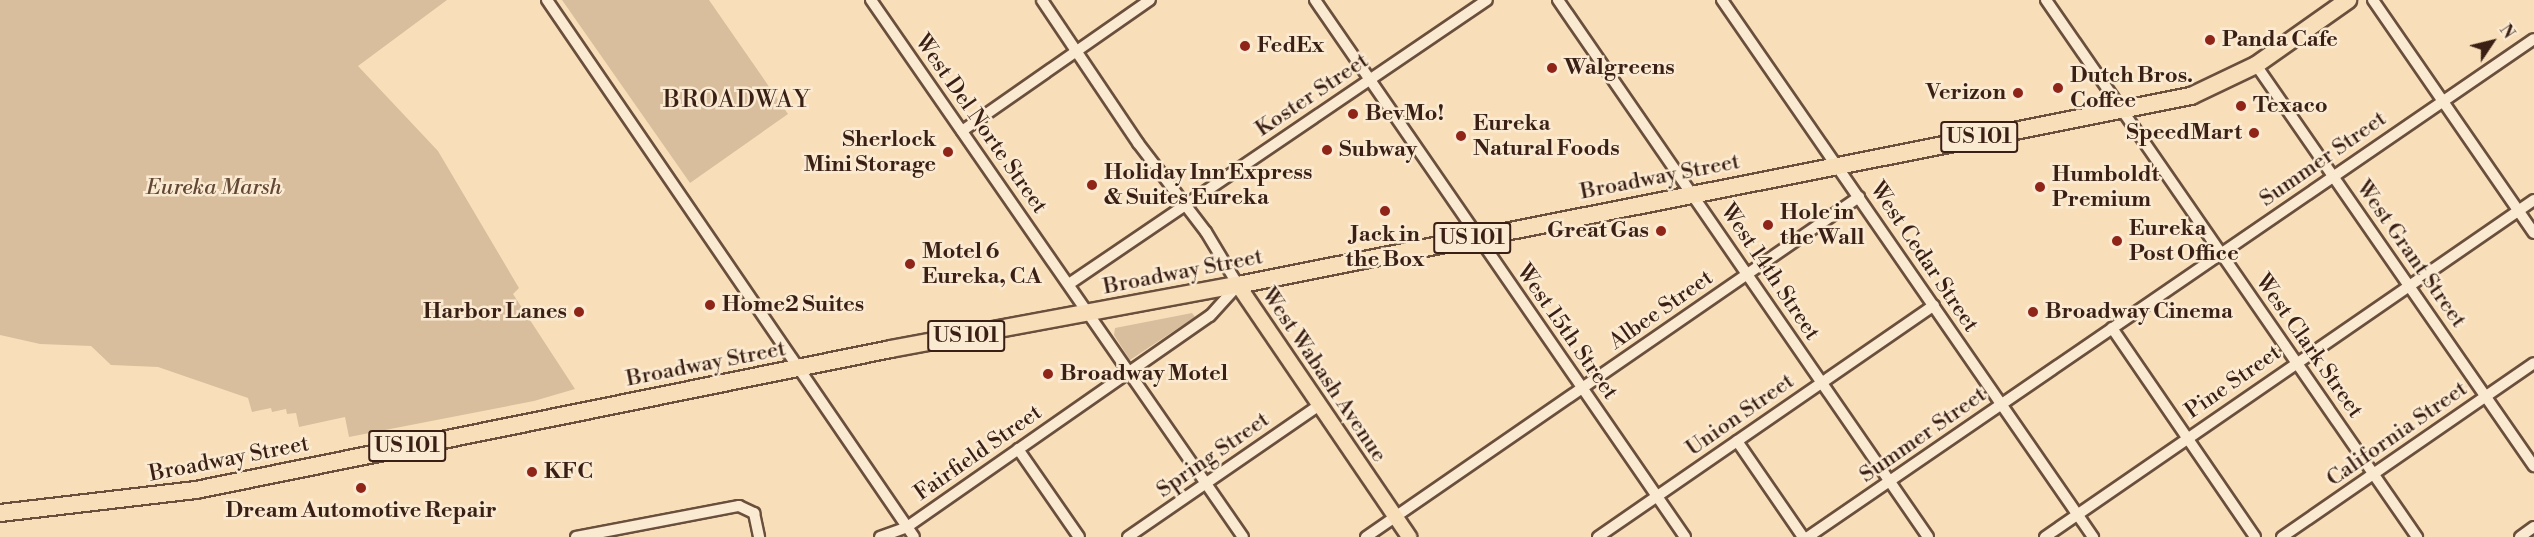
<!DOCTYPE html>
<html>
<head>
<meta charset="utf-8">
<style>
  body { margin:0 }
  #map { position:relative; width:2534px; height:537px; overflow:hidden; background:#f9dfb9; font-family:"Libre Bodoni",serif }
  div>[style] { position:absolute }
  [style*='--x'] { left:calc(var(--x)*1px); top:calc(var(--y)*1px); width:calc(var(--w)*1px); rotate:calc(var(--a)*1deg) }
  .green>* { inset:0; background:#d9be9d }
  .roads { filter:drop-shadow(2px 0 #6a4f3d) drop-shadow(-2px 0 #6a4f3d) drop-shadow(0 2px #6a4f3d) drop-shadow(0 -2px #6a4f3d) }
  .minor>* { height:10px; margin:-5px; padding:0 5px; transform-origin:5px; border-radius:5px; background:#fbead2 }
  .major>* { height:14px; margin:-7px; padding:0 7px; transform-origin:7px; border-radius:7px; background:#f9dfb9 }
  .highway>* { height:16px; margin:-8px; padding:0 8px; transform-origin:8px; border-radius:8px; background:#f9dfb9 }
  .dots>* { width:16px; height:16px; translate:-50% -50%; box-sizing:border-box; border:3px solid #fbead2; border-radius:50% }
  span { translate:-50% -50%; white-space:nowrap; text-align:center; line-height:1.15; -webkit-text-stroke:5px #fbead2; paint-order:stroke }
  .shield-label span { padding:2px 4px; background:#fbead2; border:2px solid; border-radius:4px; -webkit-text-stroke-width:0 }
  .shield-label { font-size:21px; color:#3a1f14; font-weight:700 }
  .poi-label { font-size:22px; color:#3a1f14; font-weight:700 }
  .left { translate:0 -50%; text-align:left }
  .right { translate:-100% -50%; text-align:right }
  .street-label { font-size:22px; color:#3a1f14 }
  .park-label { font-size:22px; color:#624736; font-style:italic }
  .neighbourhood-label { font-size:24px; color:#3a1f14; letter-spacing:1.5px }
  .north { position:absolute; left:2462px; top:12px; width:60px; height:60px; -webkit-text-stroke:4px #fbead2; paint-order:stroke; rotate:55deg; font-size:16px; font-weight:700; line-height:24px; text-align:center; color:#3a1f14 }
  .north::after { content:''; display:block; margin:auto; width:21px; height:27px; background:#3a1f14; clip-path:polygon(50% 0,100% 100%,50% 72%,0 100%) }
</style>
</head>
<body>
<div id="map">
  <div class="green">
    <i style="clip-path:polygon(0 0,447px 0,358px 66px,438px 151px,519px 288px,513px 294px,575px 389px,534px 401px,349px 437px,345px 417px,299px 427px,296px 413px,287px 414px,286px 409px,272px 412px,271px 408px,252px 412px,248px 398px,158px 367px,111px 365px,91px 346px,40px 344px,0 335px)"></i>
    <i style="clip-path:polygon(562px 0,709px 0,788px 114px,690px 183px)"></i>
    <i style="clip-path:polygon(1192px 313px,1195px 317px,1130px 360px,1114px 335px,1115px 328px)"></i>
  </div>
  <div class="roads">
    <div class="minor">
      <i style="--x:547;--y:0;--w:650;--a:55.65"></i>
      <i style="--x:871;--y:0;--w:653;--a:55.29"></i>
      <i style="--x:1315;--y:0;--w:652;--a:55.43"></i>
      <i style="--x:1558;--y:0;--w:652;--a:55.43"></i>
      <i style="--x:1722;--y:0;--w:653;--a:55.36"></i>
      <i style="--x:2046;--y:0;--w:653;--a:55.36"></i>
      <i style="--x:2373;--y:0;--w:283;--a:55.4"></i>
      <i style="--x:2256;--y:65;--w:488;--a:55.3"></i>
      <i style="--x:962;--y:131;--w:229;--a:-34.9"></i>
      <i style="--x:1069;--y:284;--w:505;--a:-34.19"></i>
      <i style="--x:2112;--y:328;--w:253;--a:55.6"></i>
      <i style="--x:1737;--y:441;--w:116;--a:55.5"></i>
      <i style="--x:1018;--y:449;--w:107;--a:55.3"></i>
      <i style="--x:576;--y:537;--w:166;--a:-10.8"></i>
      <i style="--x:739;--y:506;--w:17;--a:25"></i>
      <i style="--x:754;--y:513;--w:25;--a:78"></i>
      <i style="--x:880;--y:537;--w:29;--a:-20"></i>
      <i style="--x:907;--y:527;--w:369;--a:-34.9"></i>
      <i style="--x:1210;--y:316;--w:42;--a:-47.9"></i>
      <i style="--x:1238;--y:285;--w:62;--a:-121.1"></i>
      <i style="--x:1206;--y:232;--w:112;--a:-127.4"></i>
      <i style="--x:1138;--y:143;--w:172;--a:-123.9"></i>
      <i style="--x:1128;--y:537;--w:232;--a:-34.6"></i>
      <i style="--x:1366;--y:537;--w:599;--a:-34.59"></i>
      <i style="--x:1598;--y:537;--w:408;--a:-34.6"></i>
      <i style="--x:1808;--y:537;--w:880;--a:-34.45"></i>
      <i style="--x:2045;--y:537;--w:594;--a:-34.57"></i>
      <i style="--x:2282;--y:537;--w:306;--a:-34.6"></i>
      <i style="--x:2520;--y:537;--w:17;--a:-36"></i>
    </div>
    <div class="major">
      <i style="--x:1238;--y:285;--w:305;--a:55.8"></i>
    </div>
    <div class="highway">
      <i style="--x:0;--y:513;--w:197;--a:-6.7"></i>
      <i style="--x:196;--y:490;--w:709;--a:-11.47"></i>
      <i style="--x:891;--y:349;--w:353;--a:-10.5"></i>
      <i style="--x:1238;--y:285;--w:972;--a:-11.22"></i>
      <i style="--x:2191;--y:96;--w:72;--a:-25.5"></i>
      <i style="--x:2256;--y:65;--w:113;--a:-35.2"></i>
    </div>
  </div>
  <div class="dots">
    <i style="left:2210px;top:40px;background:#8f2418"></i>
    <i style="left:1245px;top:46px;background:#8f2418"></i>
    <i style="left:1552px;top:68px;background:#8f2418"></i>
    <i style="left:2058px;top:88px;background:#8f2418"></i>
    <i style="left:2018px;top:93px;background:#8f2418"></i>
    <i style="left:2241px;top:106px;background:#8f2418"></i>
    <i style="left:1353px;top:114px;background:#8f2418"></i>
    <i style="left:2254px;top:133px;background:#8f2418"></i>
    <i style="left:1461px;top:136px;background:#8f2418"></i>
    <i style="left:1327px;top:150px;background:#8f2418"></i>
    <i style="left:948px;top:152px;background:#8f2418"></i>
    <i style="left:1092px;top:185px;background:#8f2418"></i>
    <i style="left:2040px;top:187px;background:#8f2418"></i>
    <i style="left:1385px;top:211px;background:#8f2418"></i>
    <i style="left:1768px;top:225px;background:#8f2418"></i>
    <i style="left:1661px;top:231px;background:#8f2418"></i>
    <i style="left:2117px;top:241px;background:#8f2418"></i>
    <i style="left:910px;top:264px;background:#8f2418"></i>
    <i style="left:710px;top:305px;background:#8f2418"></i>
    <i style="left:579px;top:312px;background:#8f2418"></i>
    <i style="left:2033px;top:312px;background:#8f2418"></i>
    <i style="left:1048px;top:374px;background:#8f2418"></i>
    <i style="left:532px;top:472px;background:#8f2418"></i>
    <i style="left:361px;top:488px;background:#8f2418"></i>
  </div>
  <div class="shield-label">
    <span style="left:1979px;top:137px">US 101</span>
    <span style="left:1472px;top:238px">US 101</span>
    <span style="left:966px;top:336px">US 101</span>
    <span style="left:407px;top:446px">US 101</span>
  </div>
  <div class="poi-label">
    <span class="left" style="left:2222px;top:40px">Panda Cafe</span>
    <span class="left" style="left:1257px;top:46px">FedEx</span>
    <span class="left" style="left:1564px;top:68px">Walgreens</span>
    <span class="left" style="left:2070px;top:88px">Dutch Bros.<br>Coffee</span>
    <span class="right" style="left:2006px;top:93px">Verizon</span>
    <span class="left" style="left:2253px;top:106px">Texaco</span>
    <span class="left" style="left:1365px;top:114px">BevMo!</span>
    <span class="left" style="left:1473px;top:136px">Eureka<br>Natural Foods</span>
    <span class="right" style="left:2242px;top:133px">SpeedMart</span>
    <span class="right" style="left:936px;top:152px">Sherlock<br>Mini Storage</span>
    <span class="left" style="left:1339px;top:150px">Subway</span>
    <span class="left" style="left:1104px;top:185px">Holiday Inn Express<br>&amp; Suites Eureka</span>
    <span class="left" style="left:2052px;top:187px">Humboldt<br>Premium</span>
    <span class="left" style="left:1780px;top:225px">Hole in<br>the Wall</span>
    <span class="left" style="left:2129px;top:241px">Eureka<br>Post Office</span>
    <span class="right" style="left:1649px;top:231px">Great Gas</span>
    <span style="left:1385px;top:247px">Jack in<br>the Box</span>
    <span class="left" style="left:922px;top:264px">Motel 6<br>Eureka, CA</span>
    <span class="left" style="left:722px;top:305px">Home2 Suites</span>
    <span class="right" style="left:567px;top:312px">Harbor Lanes</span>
    <span class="left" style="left:2045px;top:312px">Broadway Cinema</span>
    <span class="left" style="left:1060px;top:374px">Broadway Motel</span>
    <span class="left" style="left:544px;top:472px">KFC</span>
    <span style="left:361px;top:511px">Dream Automotive Repair</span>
  </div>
  <div class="street-label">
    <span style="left:1312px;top:95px;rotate:-34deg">Koster Street</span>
    <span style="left:981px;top:124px;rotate:55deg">West Del Norte Street</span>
    <span style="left:2323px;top:159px;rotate:-35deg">Summer Street</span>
    <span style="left:1660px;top:177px;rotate:-11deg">Broadway Street</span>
    <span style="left:2411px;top:254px;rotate:55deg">West Grant Street</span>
    <span style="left:1924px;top:257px;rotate:56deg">West Cedar Street</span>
    <span style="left:1183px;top:272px;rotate:-11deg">Broadway Street</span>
    <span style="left:1770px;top:272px;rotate:56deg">West 14th Street</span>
    <span style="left:1661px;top:310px;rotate:-35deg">Albee Street</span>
    <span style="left:1567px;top:332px;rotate:55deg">West 15th Street</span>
    <span style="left:2309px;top:346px;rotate:55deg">West Clark Street</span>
    <span style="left:706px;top:364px;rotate:-11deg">Broadway Street</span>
    <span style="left:1324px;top:375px;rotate:56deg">West Wabash Avenue</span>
    <span style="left:2233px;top:382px;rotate:-35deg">Pine Street</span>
    <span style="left:1740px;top:415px;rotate:-35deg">Union Street</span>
    <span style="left:2397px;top:434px;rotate:-35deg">California Street</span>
    <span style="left:1923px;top:435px;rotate:-35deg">Summer Street</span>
    <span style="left:978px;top:453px;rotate:-35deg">Fairfield Street</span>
    <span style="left:1213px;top:455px;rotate:-35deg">Spring Street</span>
    <span style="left:229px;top:459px;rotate:-11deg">Broadway Street</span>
  </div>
  <div class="park-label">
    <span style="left:214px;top:188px">Eureka Marsh</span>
  </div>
  <div class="neighbourhood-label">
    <span style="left:737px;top:101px">BROADWAY</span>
  </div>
  <div class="north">N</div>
</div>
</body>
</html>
